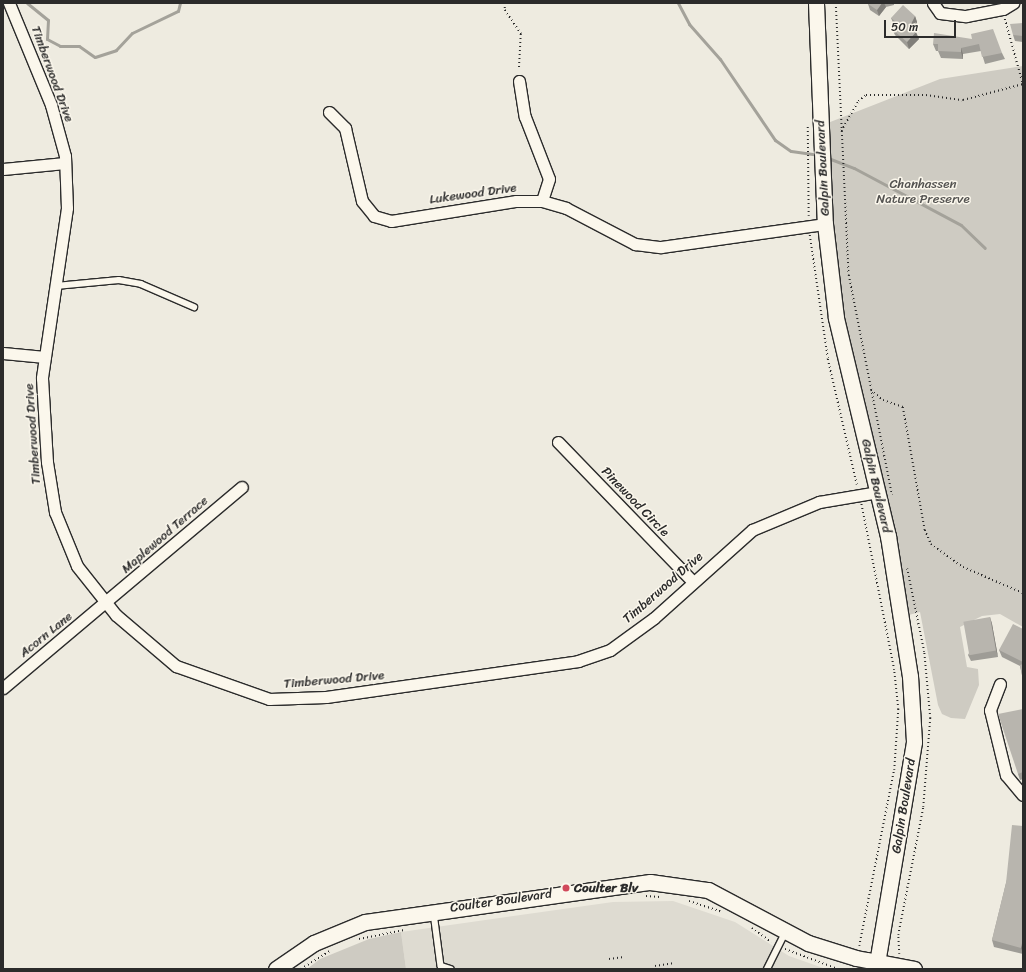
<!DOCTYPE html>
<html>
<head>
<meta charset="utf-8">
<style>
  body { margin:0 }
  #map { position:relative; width:1026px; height:972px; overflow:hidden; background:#eeebe0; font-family:Sriracha,sans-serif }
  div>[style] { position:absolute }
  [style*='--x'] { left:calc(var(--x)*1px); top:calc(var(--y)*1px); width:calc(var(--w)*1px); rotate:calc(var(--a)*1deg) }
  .built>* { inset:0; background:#dedbd1 }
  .green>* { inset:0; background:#cecbc2 }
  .stream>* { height:3px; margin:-1.5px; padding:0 1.5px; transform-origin:1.5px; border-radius:1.5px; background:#a4a29a }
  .path>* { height:1.5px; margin-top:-0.75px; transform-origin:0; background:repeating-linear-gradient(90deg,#2b2b2b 0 1px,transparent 0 4px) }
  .roads { filter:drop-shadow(1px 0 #2b2b2b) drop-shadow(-1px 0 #2b2b2b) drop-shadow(0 1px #2b2b2b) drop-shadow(0 -1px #2b2b2b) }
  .lane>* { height:5.5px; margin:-2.75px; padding:0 2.75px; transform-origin:2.75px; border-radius:2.75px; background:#fbf7ec }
  .street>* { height:11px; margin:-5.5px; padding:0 5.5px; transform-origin:5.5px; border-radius:5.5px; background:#fbf7ec }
  .secondary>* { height:15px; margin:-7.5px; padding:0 7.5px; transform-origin:7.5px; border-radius:7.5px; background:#fbf7ec }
  .wall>* { inset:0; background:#9e9c96 }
  .shaded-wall>* { inset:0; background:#817f7a }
  .building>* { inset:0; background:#b8b5ae; transform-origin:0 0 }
  .dots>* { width:11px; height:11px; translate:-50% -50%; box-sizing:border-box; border:2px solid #fbf7ec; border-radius:50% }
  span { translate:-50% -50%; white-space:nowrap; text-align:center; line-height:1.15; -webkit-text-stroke:3px #fbf7ec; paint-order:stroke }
  .street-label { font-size:13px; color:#2b2b2b }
  .park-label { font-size:13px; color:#545351 }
  .poi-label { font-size:13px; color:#2b2b2b; font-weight:700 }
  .left { translate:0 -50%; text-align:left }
  .frame { position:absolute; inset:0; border:4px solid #2b2b2b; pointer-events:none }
  .scale { position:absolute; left:884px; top:20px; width:72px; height:18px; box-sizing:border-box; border:2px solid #2b2b2b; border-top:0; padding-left:5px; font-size:12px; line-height:14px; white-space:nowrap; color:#2b2b2b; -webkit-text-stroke:3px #fbf7ec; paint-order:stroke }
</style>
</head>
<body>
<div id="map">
  <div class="built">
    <i style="clip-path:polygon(673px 901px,735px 922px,789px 956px,826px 969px,406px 969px,401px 932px,613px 902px)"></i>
  </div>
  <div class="green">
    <i style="clip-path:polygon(1023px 66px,1023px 627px,1000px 614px,982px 616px,960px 627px,967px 667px,978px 669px,979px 685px,965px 719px,951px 718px,942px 714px,938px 705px,920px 612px,901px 617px,836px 318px,820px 126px,940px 79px)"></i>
    <i style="clip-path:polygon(401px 932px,406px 969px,307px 969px,320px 959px,369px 939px)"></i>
  </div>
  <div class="stream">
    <i style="--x:27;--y:3;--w:27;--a:39"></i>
    <i style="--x:48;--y:20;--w:19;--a:93"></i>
    <i style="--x:47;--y:39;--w:15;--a:28"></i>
    <i style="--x:60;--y:46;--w:19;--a:0"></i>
    <i style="--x:79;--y:46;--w:19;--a:35"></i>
    <i style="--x:95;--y:57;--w:22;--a:-18"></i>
    <i style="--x:116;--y:50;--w:23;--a:-47"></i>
    <i style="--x:132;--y:33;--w:51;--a:-25.6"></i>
    <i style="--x:178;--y:11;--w:8;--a:-76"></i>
    <i style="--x:678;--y:3;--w:24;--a:62"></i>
    <i style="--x:689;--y:24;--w:47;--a:48.5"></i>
    <i style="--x:720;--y:59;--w:98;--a:55.8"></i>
    <i style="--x:775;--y:140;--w:19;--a:35"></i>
    <i style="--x:791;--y:151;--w:27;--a:8"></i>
    <i style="--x:828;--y:158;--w:28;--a:21"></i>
    <i style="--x:854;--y:168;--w:121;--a:28"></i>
    <i style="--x:961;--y:225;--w:33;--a:44"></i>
  </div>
  <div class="path">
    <i style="--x:505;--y:3;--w:7;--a:90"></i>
    <i style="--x:505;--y:10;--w:29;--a:56"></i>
    <i style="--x:521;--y:34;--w:36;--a:93"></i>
    <i style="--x:836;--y:3;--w:272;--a:87.3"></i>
    <i style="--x:849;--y:275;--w:224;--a:78.9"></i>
    <i style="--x:1005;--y:19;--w:67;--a:74.5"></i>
    <i style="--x:808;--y:127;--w:89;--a:89.4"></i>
    <i style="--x:841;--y:131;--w:34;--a:-60"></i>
    <i style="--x:858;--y:101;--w:10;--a:-37"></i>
    <i style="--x:866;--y:95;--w:60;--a:0"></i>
    <i style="--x:926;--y:95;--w:37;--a:8"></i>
    <i style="--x:963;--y:100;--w:62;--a:-14.9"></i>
    <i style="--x:810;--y:235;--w:125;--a:81.7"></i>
    <i style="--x:828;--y:359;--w:129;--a:77"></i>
    <i style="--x:871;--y:390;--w:16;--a:40"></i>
    <i style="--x:883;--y:400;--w:21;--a:19"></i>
    <i style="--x:903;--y:407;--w:125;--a:79.9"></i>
    <i style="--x:925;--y:530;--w:15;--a:67"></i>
    <i style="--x:931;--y:544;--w:39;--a:36"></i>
    <i style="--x:963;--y:567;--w:65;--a:23.4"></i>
    <i style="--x:646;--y:896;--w:14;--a:4"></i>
    <i style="--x:689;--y:901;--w:33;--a:18"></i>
    <i style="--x:752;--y:928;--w:24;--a:36"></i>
    <i style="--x:359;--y:939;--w:46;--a:-11.3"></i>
    <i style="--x:859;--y:946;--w:179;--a:-78.8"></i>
    <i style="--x:894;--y:770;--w:61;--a:-86.2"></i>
    <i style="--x:898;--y:709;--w:39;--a:-96"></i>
    <i style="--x:894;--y:670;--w:169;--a:-101.2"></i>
    <i style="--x:785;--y:949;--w:57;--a:20.7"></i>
    <i style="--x:899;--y:954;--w:19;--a:-93"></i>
    <i style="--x:898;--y:935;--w:130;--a:-78.9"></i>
    <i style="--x:923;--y:807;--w:89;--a:-85.5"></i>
    <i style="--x:930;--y:718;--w:66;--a:-95.2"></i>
    <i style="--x:924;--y:652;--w:85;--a:-101.6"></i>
    <i style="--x:609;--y:959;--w:15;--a:-8"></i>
    <i style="--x:655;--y:966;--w:18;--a:-9"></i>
    <i style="--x:301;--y:969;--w:34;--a:-32"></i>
  </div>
  <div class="roads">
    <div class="lane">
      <i style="--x:56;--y:286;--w:63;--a:-5.4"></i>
      <i style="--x:119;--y:280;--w:22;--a:10"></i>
      <i style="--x:141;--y:284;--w:58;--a:23.5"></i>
      <i style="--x:434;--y:913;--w:53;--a:82.5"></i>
      <i style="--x:441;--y:966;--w:10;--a:17"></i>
      <i style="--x:767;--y:969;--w:40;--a:-63.4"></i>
    </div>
    <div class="street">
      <i style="--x:9;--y:3;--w:110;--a:67.6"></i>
      <i style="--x:51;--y:105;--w:53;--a:74.6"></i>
      <i style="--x:65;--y:156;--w:52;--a:87.8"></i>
      <i style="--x:67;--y:208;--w:172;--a:98.4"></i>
      <i style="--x:42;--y:378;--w:84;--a:86.6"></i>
      <i style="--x:47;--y:462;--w:51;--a:80.9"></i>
      <i style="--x:55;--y:512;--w:58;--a:67.8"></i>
      <i style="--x:77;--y:566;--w:63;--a:51.5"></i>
      <i style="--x:116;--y:615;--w:79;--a:40.4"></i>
      <i style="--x:176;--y:666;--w:99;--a:19.5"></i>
      <i style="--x:269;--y:699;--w:57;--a:-2"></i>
      <i style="--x:326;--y:697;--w:255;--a:-8.1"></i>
      <i style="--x:578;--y:661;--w:34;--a:-19"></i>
      <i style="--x:610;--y:650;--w:54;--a:-36"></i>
      <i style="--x:654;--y:618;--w:132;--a:-41.9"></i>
      <i style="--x:752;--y:530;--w:73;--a:-22.7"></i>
      <i style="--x:819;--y:502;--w:60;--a:-9.6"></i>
      <i style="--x:933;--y:3;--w:12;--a:55"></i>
      <i style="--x:940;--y:13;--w:26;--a:7"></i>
      <i style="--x:966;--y:16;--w:38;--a:-11"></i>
      <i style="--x:1003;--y:9;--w:12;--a:-31"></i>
      <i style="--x:519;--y:81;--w:36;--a:81"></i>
      <i style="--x:525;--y:117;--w:66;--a:68.8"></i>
      <i style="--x:549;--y:179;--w:23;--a:108"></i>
      <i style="--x:329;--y:112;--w:23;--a:45"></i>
      <i style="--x:345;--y:128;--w:75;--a:76.9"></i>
      <i style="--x:362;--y:201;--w:19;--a:51"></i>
      <i style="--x:374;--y:216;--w:18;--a:16"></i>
      <i style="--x:391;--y:221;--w:127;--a:-9.1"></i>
      <i style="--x:516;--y:201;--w:26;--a:0"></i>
      <i style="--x:542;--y:201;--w:25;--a:16"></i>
      <i style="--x:566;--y:208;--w:78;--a:27.6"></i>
      <i style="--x:635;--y:244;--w:26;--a:7"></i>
      <i style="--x:661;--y:247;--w:166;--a:-8"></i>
      <i style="--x:3;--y:169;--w:62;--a:-5.5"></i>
      <i style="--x:3;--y:353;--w:42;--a:5.4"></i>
      <i style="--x:558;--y:442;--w:193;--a:46"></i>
      <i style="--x:1000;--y:684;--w:28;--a:111"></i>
      <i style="--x:990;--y:710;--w:67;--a:76.2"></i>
      <i style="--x:1006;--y:775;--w:26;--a:50"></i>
      <i style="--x:3;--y:688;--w:312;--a:-40.1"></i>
    </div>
    <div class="secondary">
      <i style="--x:816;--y:3;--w:221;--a:87.7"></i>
      <i style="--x:825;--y:224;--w:95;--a:83.3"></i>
      <i style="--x:836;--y:318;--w:224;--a:76.6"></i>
      <i style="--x:888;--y:536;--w:142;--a:81.1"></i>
      <i style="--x:910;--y:676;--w:66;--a:86.5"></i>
      <i style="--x:914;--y:742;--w:230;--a:99.5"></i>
      <i style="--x:276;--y:969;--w:46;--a:-34.4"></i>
      <i style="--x:314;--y:943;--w:55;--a:-22.4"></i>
      <i style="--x:365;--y:922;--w:288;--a:-8"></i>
      <i style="--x:650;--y:882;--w:59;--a:7.9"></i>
      <i style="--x:708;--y:890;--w:113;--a:27.9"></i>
      <i style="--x:808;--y:943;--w:50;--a:17.4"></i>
      <i style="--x:856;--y:958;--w:59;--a:10.7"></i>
    </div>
  </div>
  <div class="wall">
    <i style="clip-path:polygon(868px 3px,894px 3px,894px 5px,886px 7px,879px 16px,870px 10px,868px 4px)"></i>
    <i style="clip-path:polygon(915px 16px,917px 22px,914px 30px,919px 39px,909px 49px,895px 35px,892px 29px,895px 26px,894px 25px,891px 18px)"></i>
    <i style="clip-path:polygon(1023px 23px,1023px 42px,1015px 41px,1013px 35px)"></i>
    <i style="clip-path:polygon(972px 39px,1002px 53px,1005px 59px,985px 64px,981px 51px,963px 54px,963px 59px,941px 58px,938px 51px,936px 51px,933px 44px)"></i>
    <i style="clip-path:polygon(990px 617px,992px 624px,998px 657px,971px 661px,968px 655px)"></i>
    <i style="clip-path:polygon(1023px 629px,1023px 680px,1020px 666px,1002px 657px,999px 650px)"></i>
    <i style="clip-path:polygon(1023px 709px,1023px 779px,1020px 780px,1018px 774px)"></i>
    <i style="clip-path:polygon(1023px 826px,1023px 954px,994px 947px,992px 940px,1006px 883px)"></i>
  </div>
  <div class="shaded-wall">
    <i style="clip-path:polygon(882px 3px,884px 3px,886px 7px,879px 16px,877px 10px)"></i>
    <i style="clip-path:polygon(915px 16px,917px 22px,913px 33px,910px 26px)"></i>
    <i style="clip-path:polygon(916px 32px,919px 39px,909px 49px,907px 42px)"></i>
    <i style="clip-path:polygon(961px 48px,963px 54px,963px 59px,961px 52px)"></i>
    <i style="clip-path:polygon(990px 617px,992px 624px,998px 657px,996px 650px)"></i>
    <i style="clip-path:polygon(1023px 938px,1023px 954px,1021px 948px)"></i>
  </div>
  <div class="building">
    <i style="clip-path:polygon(868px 3px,882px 3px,877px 10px,868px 4px)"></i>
    <i style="clip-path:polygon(903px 5px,915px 16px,910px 26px,916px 32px,907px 42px,892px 29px,897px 23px,891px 18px)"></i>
    <i style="clip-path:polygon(1023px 23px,1023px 36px,1013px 35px,1010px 24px)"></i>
    <i style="clip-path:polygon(993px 29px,1002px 53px,982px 57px,979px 44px,961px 48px,961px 52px,938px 51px,938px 44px,933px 44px,934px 33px,972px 39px,971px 34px)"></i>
    <i style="left:990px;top:617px;width:34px;height:27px;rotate:80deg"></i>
    <i style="clip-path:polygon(1013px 624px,1023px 629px,1023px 662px,999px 650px)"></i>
    <i style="clip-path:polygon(1023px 664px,1023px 680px,1020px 665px)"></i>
    <i style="clip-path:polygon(1023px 709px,1023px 772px,1018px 774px,998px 714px)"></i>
    <i style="clip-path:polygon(1012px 825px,1023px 826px,1023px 938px,1021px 948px,992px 940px,1006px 883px)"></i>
  </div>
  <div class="dots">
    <i style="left:566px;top:888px;background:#d1495b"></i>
  </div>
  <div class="street-label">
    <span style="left:52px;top:74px;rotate:70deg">Timberwood Drive</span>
    <span style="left:823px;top:168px;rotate:-93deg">Galpin Boulevard</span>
    <span style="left:473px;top:194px;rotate:-8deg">Lukewood Drive</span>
    <span style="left:33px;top:434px;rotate:-94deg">Timberwood Drive</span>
    <span style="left:876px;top:486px;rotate:77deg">Galpin Boulevard</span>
    <span style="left:635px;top:502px;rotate:46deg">Pinewood Circle</span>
    <span style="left:165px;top:535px;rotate:-41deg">Maplewood Terrace</span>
    <span style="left:663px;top:588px;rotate:-41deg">Timberwood Drive</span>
    <span style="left:46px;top:635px;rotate:-39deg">Acorn Lane</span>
    <span style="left:334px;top:680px;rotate:-5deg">Timberwood Drive</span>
    <span style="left:904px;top:806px;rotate:-81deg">Galpin Boulevard</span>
    <span style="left:501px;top:901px;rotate:-8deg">Coulter Boulevard</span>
  </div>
  <div class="park-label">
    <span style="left:923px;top:192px">Chanhassen<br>Nature Preserve</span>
  </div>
  <div class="poi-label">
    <span class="left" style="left:574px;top:888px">Coulter Blv</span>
  </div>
  <div class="frame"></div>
  <div class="scale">50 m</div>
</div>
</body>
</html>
